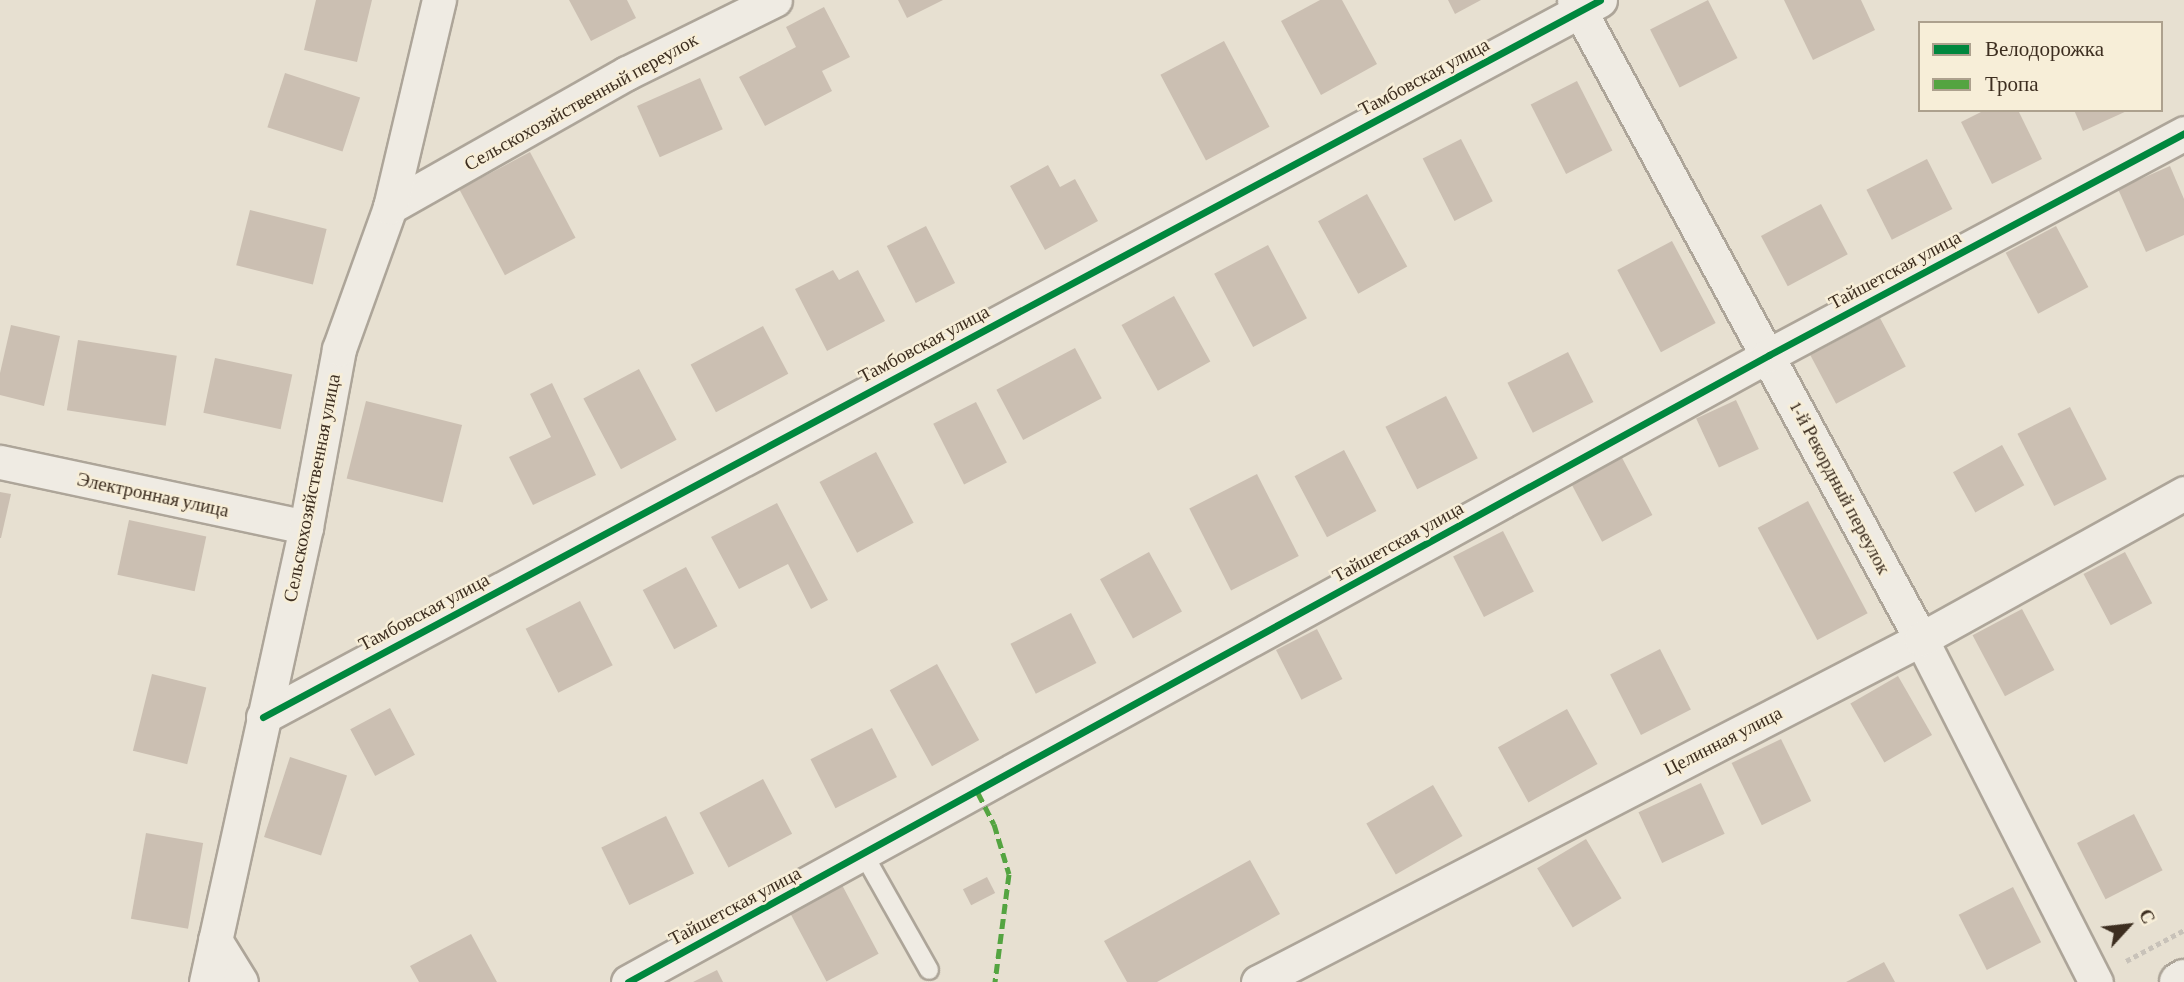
<!DOCTYPE html>
<html>
<head>
<meta charset="utf-8">
<style>
  body { margin:0 }
  #map { position:relative; width:2184px; height:982px; overflow:hidden; background:#e7e0d1; font-family:"Crimson Pro",serif }
  div>[style] { position:absolute }
  [style*='--x'] { left:calc(var(--x)*1px); top:calc(var(--y)*1px); width:calc(var(--w)*1px); rotate:calc(var(--a)*1deg) }
  .building>* { inset:0; background:#cbbfb2; transform-origin:0 0 }
  .path>* { height:4.5px; margin-top:-2.25px; transform-origin:0; background:repeating-linear-gradient(90deg,#c8c2b9 0 5px,transparent 0 8.5px) }
  .roads { filter:drop-shadow(2px 0 #ada599) drop-shadow(-2px 0 #ada599) drop-shadow(0 2px #ada599) drop-shadow(0 -2px #ada599) }
  .lane>* { height:18px; margin:-9px; padding:0 9px; transform-origin:9px; border-radius:9px; background:#efebe3 }
  .street>* { height:33px; margin:-16.5px; padding:0 16.5px; transform-origin:16.5px; border-radius:16.5px; background:#efebe3 }
  .secondary>* { height:38px; margin:-19px; padding:0 19px; transform-origin:19px; border-radius:19px; background:#efebe3 }
  .quiet>* { height:5px; margin-top:-2.5px; transform-origin:0; background:repeating-linear-gradient(90deg,#54a441 0 10px,transparent 0 15px) }
  .cycleway>* { height:7px; margin:-3.5px; padding:0 3.5px; transform-origin:3.5px; border-radius:3.5px; background:#00873e }
  span { translate:-50% -50%; white-space:nowrap; text-align:center; line-height:1.15; -webkit-text-stroke:5px #f7eed8; paint-order:stroke }
  .street-label { font-size:19px; color:#3d2e20 }
  .legend { position:absolute; left:1918px; top:21px; width:245px; height:91px; box-sizing:border-box; background:#f7eed8; border:2px solid #ada18e; margin:0; padding:9px 12px; list-style:none; font-size:21px; color:#3d2e20 }
  .legend li { display:flex; align-items:center; gap:14px; height:35px }
  .legend b { width:35px; border:2px solid #ada18e }
  .north { position:absolute; left:2093px; top:891px; width:70px; height:70px; -webkit-text-stroke:5px #f7eed8; paint-order:stroke; rotate:63deg; font-size:19px; font-weight:700; line-height:28px; text-align:center; color:#3d2e20 }
  .north::after { content:''; display:block; margin:auto; width:24px; height:32px; background:#3d2e20; clip-path:polygon(50% 0,100% 100%,50% 72%,0 100%) }
</style>
</head>
<body>
<div id="map">
  <div class="building">
    <i style="clip-path:polygon(316px 0,372px 0,357px 62px,304px 50px)"></i>
    <i style="clip-path:polygon(569px 0,627px 0,636px 18px,591px 41px)"></i>
    <i style="clip-path:polygon(898px 0,943px 0,907px 18px)"></i>
    <i style="clip-path:polygon(1320px 0,1342px 0,1377px 64px,1321px 95px,1281px 21px)"></i>
    <i style="clip-path:polygon(1448px 0,1481px 0,1455px 14px)"></i>
    <i style="left:1708px;top:0;width:65px;height:65px;rotate:63deg"></i>
    <i style="clip-path:polygon(1784px 0,1861px 0,1875px 30px,1813px 60px)"></i>
    <i style="clip-path:polygon(824px 7px,850px 57px,822px 71px,832px 91px,765px 126px,739px 77px,796px 47px,786px 27px)"></i>
    <i style="left:1224px;top:41px;width:97px;height:72px;rotate:62deg"></i>
    <i style="left:285px;top:73px;width:79px;height:57px;rotate:18deg"></i>
    <i style="left:700px;top:78px;width:56px;height:69px;rotate:66deg"></i>
    <i style="left:1577px;top:81px;width:78px;height:52px;rotate:63deg"></i>
    <i style="clip-path:polygon(1985px 110px,2018px 110px,2042px 159px,1992px 184px,1961px 122px)"></i>
    <i style="clip-path:polygon(2074px 110px,2129px 110px,2083px 131px)"></i>
    <i style="left:1461px;top:139px;width:70px;height:43px;rotate:63deg"></i>
    <i style="left:530px;top:152px;width:97px;height:80px;rotate:62deg"></i>
    <i style="left:1927px;top:159px;width:56px;height:68px;rotate:63deg"></i>
    <i style="clip-path:polygon(1048px 165px,1060px 187px,1075px 179px,1098px 221px,1045px 250px,1010px 186px)"></i>
    <i style="clip-path:polygon(2170px 166px,2184px 199px,2184px 235px,2146px 252px,2118px 189px)"></i>
    <i style="left:1367px;top:194px;width:83px;height:56px;rotate:61deg"></i>
    <i style="left:1821px;top:204px;width:57px;height:68px;rotate:62deg"></i>
    <i style="left:250px;top:210px;width:79px;height:57px;rotate:14deg"></i>
    <i style="left:926px;top:226px;width:64px;height:44px;rotate:63deg"></i>
    <i style="left:2056px;top:226px;width:69px;height:57px;rotate:62deg"></i>
    <i style="left:1672px;top:241px;width:93px;height:62px;rotate:62deg"></i>
    <i style="left:1268px;top:245px;width:83px;height:61px;rotate:62deg"></i>
    <i style="clip-path:polygon(833px 270px,839px 280px,858px 270px,885px 321px,827px 351px,795px 289px)"></i>
    <i style="left:1174px;top:296px;width:75px;height:60px;rotate:61deg"></i>
    <i style="left:1880px;top:318px;width:55px;height:79px;rotate:62deg"></i>
    <i style="clip-path:polygon(11px 325px,60px 336px,44px 406px,0 395px,0 373px)"></i>
    <i style="left:763px;top:326px;width:54px;height:82px;rotate:62deg"></i>
    <i style="left:78px;top:340px;width:100px;height:71px;rotate:9deg"></i>
    <i style="left:1075px;top:348px;width:57px;height:89px;rotate:62deg"></i>
    <i style="left:1568px;top:352px;width:56px;height:68px;rotate:63deg"></i>
    <i style="left:215px;top:358px;width:79px;height:56px;rotate:12deg"></i>
    <i style="left:639px;top:369px;width:80px;height:63px;rotate:62deg"></i>
    <i style="clip-path:polygon(552px 383px,596px 475px,533px 505px,509px 457px,551px 437px,530px 394px)"></i>
    <i style="left:1446px;top:396px;width:70px;height:68px;rotate:63deg"></i>
    <i style="left:1736px;top:400px;width:54px;height:44px;rotate:65deg"></i>
    <i style="left:366px;top:401px;width:99px;height:80px;rotate:14deg"></i>
    <i style="left:976px;top:402px;width:68px;height:48px;rotate:63deg"></i>
    <i style="left:2070px;top:407px;width:81px;height:59px;rotate:63deg"></i>
    <i style="left:2002px;top:445px;width:46px;height:56px;rotate:61deg"></i>
    <i style="left:1344px;top:450px;width:69px;height:56px;rotate:62deg"></i>
    <i style="left:876px;top:452px;width:80px;height:64px;rotate:62deg"></i>
    <i style="left:1620px;top:454px;width:69px;height:57px;rotate:62deg"></i>
    <i style="left:1257px;top:474px;width:92px;height:76px;rotate:63deg"></i>
    <i style="clip-path:polygon(0 492px,11px 494px,1px 538px,0 538px)"></i>
    <i style="left:1808px;top:501px;width:127px;height:57px;rotate:62deg"></i>
    <i style="clip-path:polygon(777px 503px,828px 600px,811px 609px,788px 564px,739px 589px,711px 537px)"></i>
    <i style="left:129px;top:520px;width:79px;height:56px;rotate:12deg"></i>
    <i style="left:1503px;top:531px;width:68px;height:56px;rotate:63deg"></i>
    <i style="left:1149px;top:552px;width:68px;height:56px;rotate:61deg"></i>
    <i style="left:2125px;top:552px;width:58px;height:47px;rotate:62deg"></i>
    <i style="left:686px;top:567px;width:67px;height:49px;rotate:62deg"></i>
    <i style="left:580px;top:601px;width:72px;height:61px;rotate:63deg"></i>
    <i style="left:2022px;top:609px;width:69px;height:56px;rotate:62deg"></i>
    <i style="left:1071px;top:613px;width:56px;height:68px;rotate:63deg"></i>
    <i style="left:1317px;top:629px;width:56px;height:46px;rotate:63deg"></i>
    <i style="left:1660px;top:649px;width:68px;height:56px;rotate:63deg"></i>
    <i style="left:937px;top:664px;width:87px;height:54px;rotate:61deg"></i>
    <i style="left:152px;top:674px;width:56px;height:79px;rotate:14deg"></i>
    <i style="left:1898px;top:676px;width:68px;height:55px;rotate:60deg"></i>
    <i style="left:390px;top:708px;width:53px;height:45px;rotate:62deg"></i>
    <i style="left:1567px;top:709px;width:63px;height:79px;rotate:61deg"></i>
    <i style="left:872px;top:728px;width:55px;height:69px;rotate:63deg"></i>
    <i style="left:1781px;top:739px;width:69px;height:55px;rotate:64deg"></i>
    <i style="left:290px;top:757px;width:60px;height:84px;rotate:18deg"></i>
    <i style="left:763px;top:779px;width:62px;height:72px;rotate:62deg"></i>
    <i style="left:1701px;top:783px;width:56px;height:69px;rotate:65deg"></i>
    <i style="left:1433px;top:785px;width:59px;height:77px;rotate:60deg"></i>
    <i style="left:2134px;top:814px;width:63px;height:64px;rotate:63deg"></i>
    <i style="left:666px;top:816px;width:64px;height:72px;rotate:64deg"></i>
    <i style="left:146px;top:833px;width:58px;height:87px;rotate:10deg"></i>
    <i style="left:1586px;top:839px;width:69px;height:57px;rotate:59deg"></i>
    <i style="clip-path:polygon(1250px 860px,1280px 914px,1157px 982px,1127px 982px,1104px 941px)"></i>
    <i style="left:987px;top:877px;width:18px;height:27px;rotate:63deg"></i>
    <i style="left:842px;top:885px;width:78px;height:59px;rotate:62deg"></i>
    <i style="left:2013px;top:887px;width:62px;height:61px;rotate:63deg"></i>
    <i style="clip-path:polygon(471px 934px,497px 982px,419px 982px,410px 966px)"></i>
    <i style="clip-path:polygon(1884px 962px,1895px 982px,1846px 982px)"></i>
    <i style="clip-path:polygon(717px 970px,723px 982px,693px 982px)"></i>
  </div>
  <div class="path">
    <i style="--x:2126;--y:961;--w:66;--a:-28.1"></i>
  </div>
  <div class="roads">
    <div class="lane">
      <i style="--x:864;--y:855;--w:132;--a:60.5"></i>
    </div>
    <div class="street">
      <i style="--x:1574;--y:0;--w:727;--a:61.5"></i>
      <i style="--x:1921;--y:639;--w:385;--a:63"></i>
      <i style="--x:390;--y:207;--w:272;--a:-29.5"></i>
      <i style="--x:627;--y:73;--w:165;--a:-26.3"></i>
      <i style="--x:0;--y:462;--w:313;--a:12"></i>
      <i style="--x:263;--y:717;--w:1517;--a:-28.2"></i>
      <i style="--x:215;--y:940;--w:49;--a:58.2"></i>
      <i style="--x:206;--y:982;--w:466;--a:-77.6"></i>
      <i style="--x:306;--y:527;--w:181;--a:-79.5"></i>
      <i style="--x:339;--y:349;--w:151;--a:-70.2"></i>
      <i style="--x:390;--y:207;--w:213;--a:-76.7"></i>
      <i style="--x:628;--y:982;--w:1302;--a:-28.79"></i>
      <i style="--x:1769;--y:355;--w:471;--a:-28.1"></i>
      <i style="--x:1258;--y:982;--w:746;--a:-27.35"></i>
      <i style="--x:1921;--y:639;--w:301;--a:-29"></i>
    </div>
    <div class="secondary">
      <i style="--x:2179;--y:982;--w:6;--a:-31"></i>
    </div>
  </div>
  <div class="quiet">
    <i style="--x:978;--y:793;--w:35;--a:63"></i>
    <i style="--x:994;--y:824;--w:52;--a:73.3"></i>
    <i style="--x:1009;--y:874;--w:109;--a:97.4"></i>
  </div>
  <div class="cycleway">
    <i style="--x:263;--y:717;--w:1517;--a:-28.2"></i>
    <i style="--x:628;--y:982;--w:1302;--a:-28.79"></i>
    <i style="--x:1769;--y:355;--w:471;--a:-28.1"></i>
  </div>
  <div class="street-label">
    <span style="left:1424px;top:77px;rotate:-28deg">Тамбовская улица</span>
    <span style="left:581px;top:102px;rotate:-29deg">Сельскохозяйственный переулок</span>
    <span style="left:1895px;top:270px;rotate:-28deg">Тайшетская улица</span>
    <span style="left:924px;top:344px;rotate:-28deg">Тамбовская улица</span>
    <span style="left:312px;top:488px;rotate:-79deg">Сельскохозяйственная улица</span>
    <span style="left:1840px;top:488px;rotate:62deg">1-й Рекордный переулок</span>
    <span style="left:153px;top:495px;rotate:12deg">Электронная улица</span>
    <span style="left:1398px;top:542px;rotate:-29deg">Тайшетская улица</span>
    <span style="left:424px;top:612px;rotate:-28deg">Тамбовская улица</span>
    <span style="left:1723px;top:741px;rotate:-27deg">Целинная улица</span>
    <span style="left:735px;top:906px;rotate:-28deg">Тайшетская улица</span>
  </div>
  <ul class="legend">
  <li><b style="height:9px;background:#00873e"></b>Велодорожка</li>
  <li><b style="height:9px;background:#54a441"></b>Тропа</li>
  </ul>
  <div class="north">С</div>
</div>
</body>
</html>
